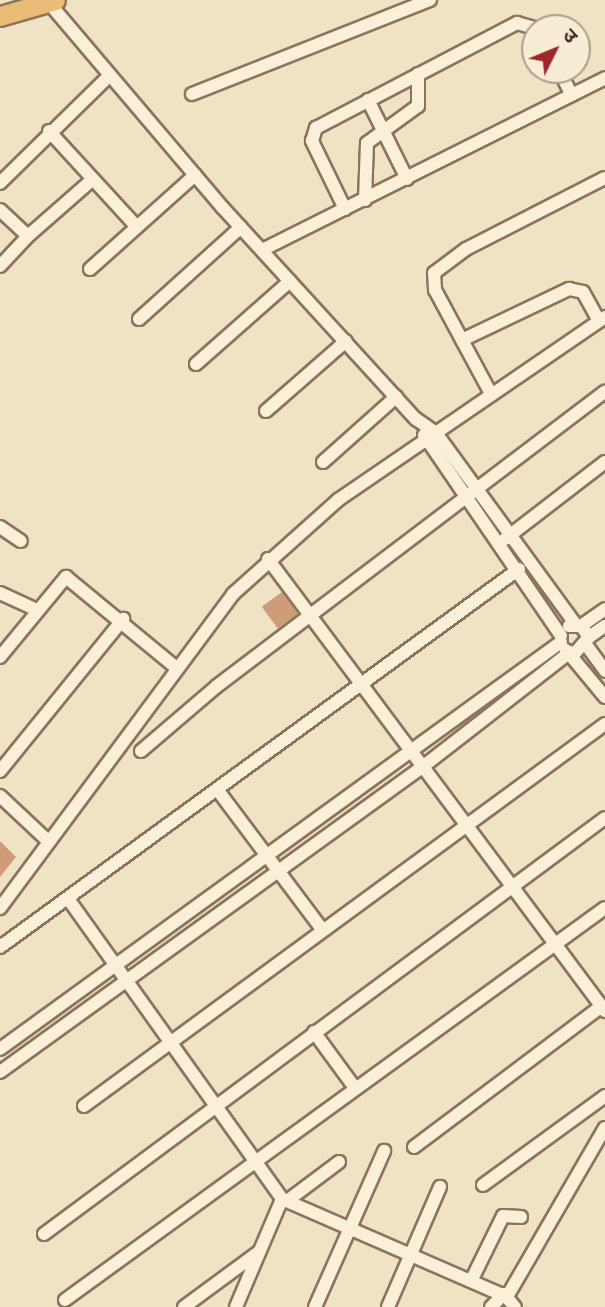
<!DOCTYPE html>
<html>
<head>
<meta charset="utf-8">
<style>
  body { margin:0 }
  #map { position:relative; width:605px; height:1307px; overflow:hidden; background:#f0e2c5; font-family:"Roboto Serif","Noto Sans Devanagari",serif }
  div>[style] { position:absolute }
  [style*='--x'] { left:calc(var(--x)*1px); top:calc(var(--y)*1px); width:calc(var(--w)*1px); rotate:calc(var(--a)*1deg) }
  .building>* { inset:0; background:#d09b79; transform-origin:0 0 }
  .roads { filter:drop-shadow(2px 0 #8c745a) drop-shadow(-2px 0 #8c745a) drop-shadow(0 2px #8c745a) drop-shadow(0 -2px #8c745a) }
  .minor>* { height:12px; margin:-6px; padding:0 6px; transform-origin:6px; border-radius:6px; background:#faefd8 }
  .trunk>* { height:19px; margin:-9.5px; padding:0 9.5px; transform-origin:9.5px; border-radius:9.5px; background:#ebbc77 }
  span { translate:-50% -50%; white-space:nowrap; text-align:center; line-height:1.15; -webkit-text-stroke:5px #f7ecd5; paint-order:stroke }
  .north { position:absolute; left:521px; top:14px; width:70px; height:70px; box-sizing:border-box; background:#f7ecd5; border:2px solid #ac9f8c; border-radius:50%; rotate:47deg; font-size:19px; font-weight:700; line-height:28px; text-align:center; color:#3b2c1e }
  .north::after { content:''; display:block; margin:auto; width:24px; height:32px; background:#9d272a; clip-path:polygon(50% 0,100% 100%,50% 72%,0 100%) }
</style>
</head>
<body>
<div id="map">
  <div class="building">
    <i style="left:282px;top:592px;width:27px;height:25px;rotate:54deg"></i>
    <i style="clip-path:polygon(0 841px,16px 857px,0 877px)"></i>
  </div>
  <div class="roads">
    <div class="minor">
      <i style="--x:49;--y:3;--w:269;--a:49.7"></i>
      <i style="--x:223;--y:208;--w:286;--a:47.6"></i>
      <i style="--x:416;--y:419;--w:24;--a:35"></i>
      <i style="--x:436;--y:433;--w:238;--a:53.9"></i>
      <i style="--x:559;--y:70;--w:28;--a:63"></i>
      <i style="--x:192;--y:94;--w:256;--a:-21.6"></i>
      <i style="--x:368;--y:100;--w:88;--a:63.7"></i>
      <i style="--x:49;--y:131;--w:130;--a:47.5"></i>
      <i style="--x:0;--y:183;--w:151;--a:-44.5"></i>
      <i style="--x:365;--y:200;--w:57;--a:-88"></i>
      <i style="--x:367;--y:143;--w:63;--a:-36"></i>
      <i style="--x:418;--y:106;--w:32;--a:-90"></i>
      <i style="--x:345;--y:209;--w:76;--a:-115.9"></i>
      <i style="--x:312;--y:141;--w:14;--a:-73"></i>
      <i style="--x:316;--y:128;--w:227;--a:-27.6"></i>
      <i style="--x:517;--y:23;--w:19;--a:16"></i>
      <i style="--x:0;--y:210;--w:38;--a:43"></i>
      <i style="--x:28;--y:236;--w:41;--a:133"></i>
      <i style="--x:28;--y:236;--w:86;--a:-41.2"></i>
      <i style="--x:262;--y:250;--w:384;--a:-26.6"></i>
      <i style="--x:90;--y:269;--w:141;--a:-41.8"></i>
      <i style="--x:139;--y:319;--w:137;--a:-42"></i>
      <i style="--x:462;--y:340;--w:119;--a:-25.5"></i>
      <i style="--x:569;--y:289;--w:14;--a:12"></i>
      <i style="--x:583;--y:292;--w:33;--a:61"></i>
      <i style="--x:196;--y:364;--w:125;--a:-41.4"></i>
      <i style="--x:490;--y:392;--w:116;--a:-118.3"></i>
      <i style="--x:435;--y:290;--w:17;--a:-93"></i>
      <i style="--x:434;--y:273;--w:40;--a:-37"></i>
      <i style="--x:466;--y:249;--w:156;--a:-27.1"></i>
      <i style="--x:266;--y:411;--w:106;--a:-41.2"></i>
      <i style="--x:424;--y:435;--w:243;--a:55.7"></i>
      <i style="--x:323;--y:462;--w:98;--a:-41.7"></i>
      <i style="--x:0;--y:527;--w:25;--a:34"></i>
      <i style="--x:505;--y:539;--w:126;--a:-37.6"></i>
      <i style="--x:268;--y:559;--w:564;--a:53.29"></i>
      <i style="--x:0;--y:593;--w:41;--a:24.7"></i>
      <i style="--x:569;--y:626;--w:12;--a:0"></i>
      <i style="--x:581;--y:626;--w:14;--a:54"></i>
      <i style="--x:589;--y:637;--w:21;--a:131"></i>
      <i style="--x:581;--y:626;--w:29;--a:-35"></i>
      <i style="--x:589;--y:637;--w:19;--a:-35"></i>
      <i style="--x:587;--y:646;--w:31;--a:54"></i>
      <i style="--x:566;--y:650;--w:61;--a:50.3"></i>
      <i style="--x:0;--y:657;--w:104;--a:-50.5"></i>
      <i style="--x:66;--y:577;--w:141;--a:39.5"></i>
      <i style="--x:141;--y:751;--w:100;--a:-40.5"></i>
      <i style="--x:217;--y:686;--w:487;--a:-37.2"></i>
      <i style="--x:0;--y:771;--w:196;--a:-51"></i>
      <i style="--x:219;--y:792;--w:171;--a:53.1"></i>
      <i style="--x:0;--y:796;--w:67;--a:43.2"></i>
      <i style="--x:69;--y:900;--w:367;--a:54.5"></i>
      <i style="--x:282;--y:1199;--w:117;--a:113.1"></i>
      <i style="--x:0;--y:908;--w:391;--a:-53.4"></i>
      <i style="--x:233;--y:594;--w:141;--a:-41.8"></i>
      <i style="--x:338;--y:500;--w:324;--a:-34.4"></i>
      <i style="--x:0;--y:947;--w:642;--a:-36.07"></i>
      <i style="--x:314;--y:1032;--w:69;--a:53.8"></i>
      <i style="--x:0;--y:1049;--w:693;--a:-35.96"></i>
      <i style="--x:0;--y:1072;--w:524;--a:-35.84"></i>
      <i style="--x:425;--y:765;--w:184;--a:-37.9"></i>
      <i style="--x:84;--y:1106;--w:646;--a:-36.25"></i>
      <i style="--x:414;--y:1147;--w:235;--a:-36.9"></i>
      <i style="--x:483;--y:1185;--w:151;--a:-36.1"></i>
      <i style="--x:282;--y:1199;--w:238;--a:23.5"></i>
      <i style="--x:287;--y:1201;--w:65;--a:-36.9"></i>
      <i style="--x:44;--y:1234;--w:698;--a:-36.56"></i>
      <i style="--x:473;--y:1277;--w:68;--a:-63.8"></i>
      <i style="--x:503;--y:1216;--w:18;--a:3"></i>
      <i style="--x:508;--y:1295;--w:193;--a:-59.9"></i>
      <i style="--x:65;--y:1300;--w:667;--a:-35.98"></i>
      <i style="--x:184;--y:1307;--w:94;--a:-36.4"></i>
      <i style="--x:315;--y:1307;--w:171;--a:-66.1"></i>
      <i style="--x:388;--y:1307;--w:131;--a:-66.6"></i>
      <i style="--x:491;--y:1307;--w:18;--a:-45"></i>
      <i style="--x:504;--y:1294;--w:17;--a:50"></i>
    </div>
    <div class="trunk">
      <i style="--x:0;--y:16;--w:57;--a:-16.2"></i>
    </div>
  </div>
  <div class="north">उ</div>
</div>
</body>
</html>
